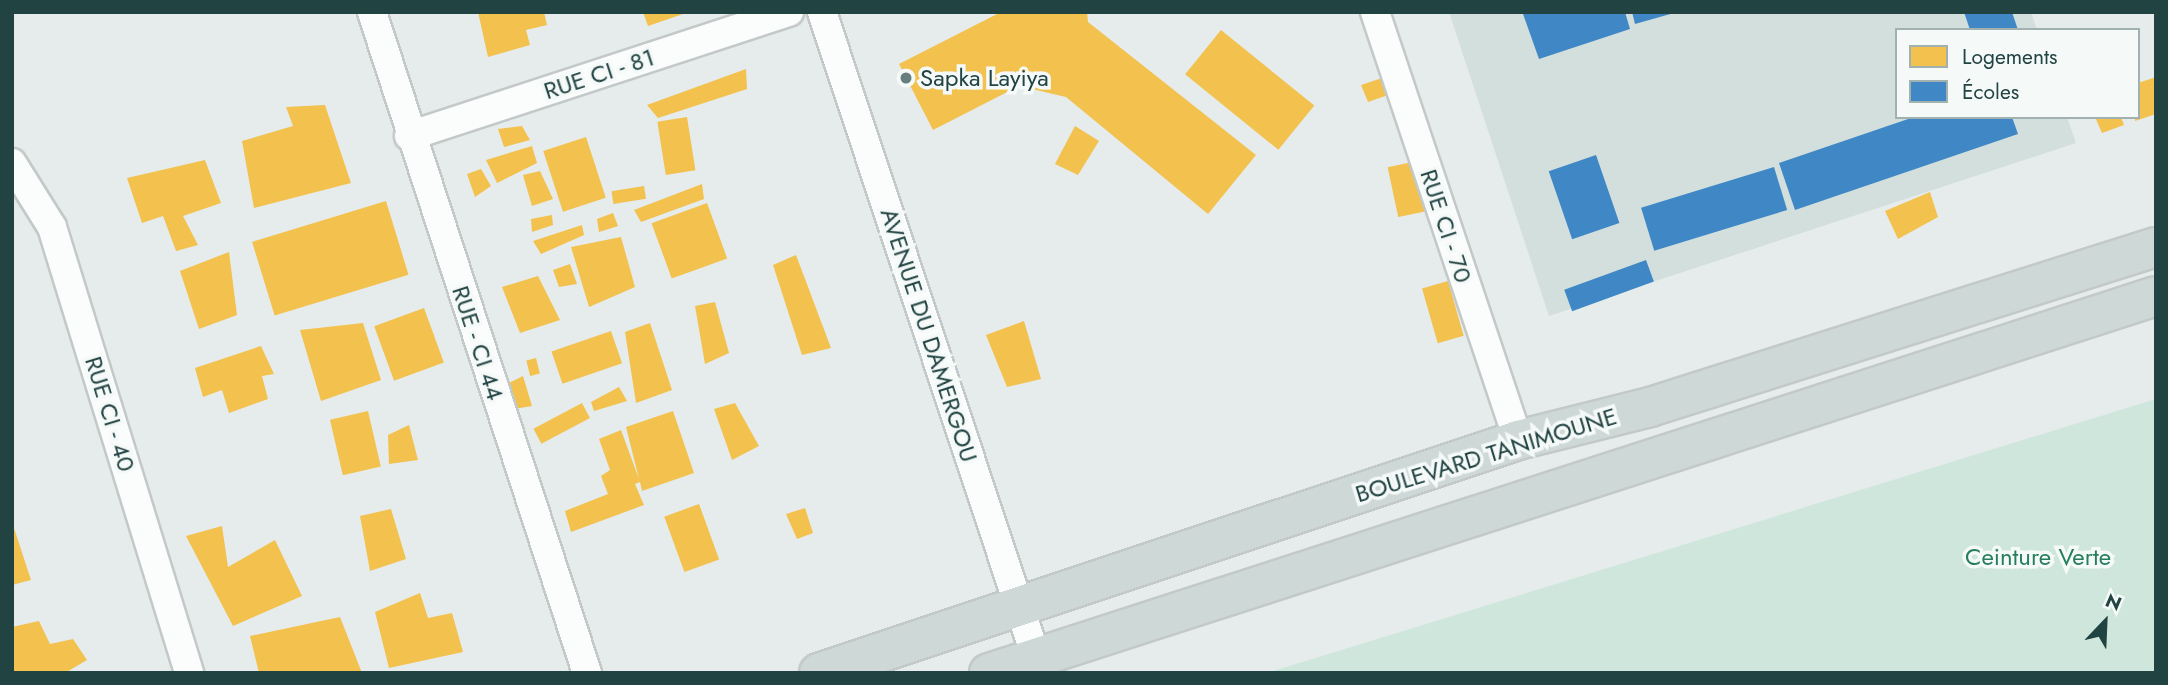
<!DOCTYPE html>
<html>
<head>
<meta charset="utf-8">
<style>
  body { margin:0 }
  #map { position:relative; width:2168px; height:685px; overflow:hidden; background:#e6eceb; font-family:Jost,sans-serif }
  div>[style] { position:absolute }
  [style*='--x'] { left:calc(var(--x)*1px); top:calc(var(--y)*1px); width:calc(var(--w)*1px); rotate:calc(var(--a)*1deg) }
  .built>* { inset:0; background:#d3dfdd }
  .green>* { inset:0; background:#cee6db }
  .homes>* { inset:0; background:#f2c14e; transform-origin:0 0 }
  .schools>* { inset:0; background:#3f88c5; transform-origin:0 0 }
  .roads { filter:drop-shadow(2px 0 #c3c9c8) drop-shadow(-2px 0 #c3c9c8) drop-shadow(0 2px #c3c9c8) drop-shadow(0 -2px #c3c9c8) }
  .street>* { height:28px; margin:-14px; padding:0 14px; transform-origin:14px; border-radius:14px; background:#fbfcfc }
  .primary>* { height:38px; margin:-19px; padding:0 19px; transform-origin:19px; border-radius:19px; background:#ced8d7 }
  .dots>* { width:19px; height:19px; translate:-50% -50%; box-sizing:border-box; border:4px solid #f5faf9; border-radius:50% }
  span { translate:-50% -50%; white-space:nowrap; text-align:center; line-height:1.15; -webkit-text-stroke:7px #f5faf9; paint-order:stroke }
  .street-label { font-size:24px; color:#214342 }
  .poi-label { font-size:24px; color:#214342 }
  .left { translate:0 -50%; text-align:left }
  .park-label { font-size:24px; color:#267e5d }
  .frame { position:absolute; inset:0; border:14px solid #214342; pointer-events:none }
  .legend { position:absolute; left:1895px; top:28px; width:245px; height:91px; box-sizing:border-box; background:#f5faf9; border:2px solid #a0b1b0; margin:0; padding:9px 12px; list-style:none; font-size:21px; color:#214342 }
  .legend li { display:flex; align-items:center; gap:14px; height:35px }
  .legend b { width:35px; border:2px solid #a0b1b0 }
  .north { position:absolute; left:2070px; top:587px; width:70px; height:70px; -webkit-text-stroke:5px #f5faf9; paint-order:stroke; rotate:23deg; font-size:19px; font-weight:700; line-height:28px; text-align:center; color:#214342 }
  .north::after { content:''; display:block; margin:auto; width:24px; height:32px; background:#214342; clip-path:polygon(50% 0,100% 100%,50% 72%,0 100%) }
</style>
</head>
<body>
<div id="map">
  <div class="built">
    <i style="clip-path:polygon(1449px 12px,2031px 12px,2037px 30px,1897px 30px,1897px 117px,2067px 117px,2076px 143px,1549px 316px)"></i>
  </div>
  <div class="green">
    <i style="clip-path:polygon(2156px 399px,2156px 673px,1267px 673px)"></i>
  </div>
  <div class="homes">
    <i style="clip-path:polygon(478px 12px,544px 12px,547px 25px,526px 30px,530px 45px,488px 57px)"></i>
    <i style="clip-path:polygon(643px 12px,685px 12px,686px 13px,648px 26px)"></i>
    <i style="clip-path:polygon(1001px 12px,1087px 12px,1088px 22px,1256px 155px,1208px 214px,1066px 97px,1019px 86px,933px 130px,899px 64px)"></i>
    <i style="left:1221px;top:30px;width:120px;height:57px;rotate:39deg"></i>
    <i style="clip-path:polygon(746px 69px,747px 89px,658px 118px,647px 105px)"></i>
    <i style="clip-path:polygon(1385px 77px,1388px 95px,1368px 102px,1361px 85px)"></i>
    <i style="clip-path:polygon(2156px 77px,2156px 114px,2135px 121px,2138px 83px)"></i>
    <i style="clip-path:polygon(325px 105px,351px 183px,254px 208px,242px 141px,293px 126px,286px 107px)"></i>
    <i style="left:687px;top:117px;width:54px;height:30px;rotate:81deg"></i>
    <i style="clip-path:polygon(2095px 117px,2121px 117px,2124px 125px,2102px 133px)"></i>
    <i style="clip-path:polygon(522px 126px,530px 140px,504px 147px,498px 129px)"></i>
    <i style="clip-path:polygon(1075px 126px,1099px 141px,1078px 175px,1055px 164px)"></i>
    <i style="left:586px;top:137px;width:64px;height:45px;rotate:72deg"></i>
    <i style="clip-path:polygon(532px 146px,537px 163px,497px 183px,486px 160px)"></i>
    <i style="clip-path:polygon(205px 160px,221px 203px,183px 216px,198px 245px,176px 251px,163px 216px,142px 223px,127px 178px)"></i>
    <i style="left:1417px;top:161px;width:51px;height:30px;rotate:78deg"></i>
    <i style="clip-path:polygon(481px 169px,491px 186px,475px 197px,467px 174px)"></i>
    <i style="clip-path:polygon(540px 171px,553px 199px,532px 206px,523px 175px)"></i>
    <i style="clip-path:polygon(702px 184px,704px 199px,641px 222px,634px 210px)"></i>
    <i style="left:644px;top:186px;width:13px;height:33px;rotate:81deg"></i>
    <i style="clip-path:polygon(1930px 192px,1938px 217px,1898px 239px,1885px 211px)"></i>
    <i style="left:386px;top:201px;width:77px;height:140px;rotate:73deg"></i>
    <i style="left:707px;top:203px;width:59px;height:59px;rotate:70deg"></i>
    <i style="clip-path:polygon(613px 213px,618px 226px,599px 232px,597px 219px)"></i>
    <i style="clip-path:polygon(552px 215px,553px 225px,532px 232px,531px 219px)"></i>
    <i style="clip-path:polygon(582px 225px,584px 235px,541px 254px,533px 241px)"></i>
    <i style="clip-path:polygon(621px 237px,635px 287px,589px 307px,571px 247px)"></i>
    <i style="clip-path:polygon(229px 252px,237px 315px,199px 329px,180px 271px)"></i>
    <i style="clip-path:polygon(796px 255px,831px 348px,802px 355px,773px 265px)"></i>
    <i style="clip-path:polygon(570px 264px,577px 284px,559px 287px,553px 270px)"></i>
    <i style="clip-path:polygon(538px 276px,560px 320px,520px 333px,502px 287px)"></i>
    <i style="left:1448px;top:281px;width:57px;height:27px;rotate:74deg"></i>
    <i style="clip-path:polygon(715px 302px,729px 353px,705px 364px,695px 306px)"></i>
    <i style="left:424px;top:308px;width:58px;height:53px;rotate:70deg"></i>
    <i style="clip-path:polygon(1024px 321px,1041px 379px,1007px 387px,986px 335px)"></i>
    <i style="clip-path:polygon(363px 323px,381px 380px,321px 401px,300px 330px)"></i>
    <i style="clip-path:polygon(650px 323px,672px 390px,636px 403px,625px 332px)"></i>
    <i style="left:611px;top:331px;width:34px;height:63px;rotate:71deg"></i>
    <i style="clip-path:polygon(261px 346px,274px 374px,262px 376px,268px 399px,229px 413px,222px 390px,203px 397px,195px 368px)"></i>
    <i style="left:536px;top:358px;width:16px;height:10px;rotate:76deg"></i>
    <i style="clip-path:polygon(523px 376px,532px 406px,514px 409px,505px 385px)"></i>
    <i style="clip-path:polygon(619px 387px,627px 401px,594px 411px,591px 402px)"></i>
    <i style="left:582px;top:403px;width:17px;height:55px;rotate:62deg"></i>
    <i style="clip-path:polygon(735px 403px,759px 446px,732px 460px,714px 409px)"></i>
    <i style="left:368px;top:411px;width:57px;height:39px;rotate:77deg"></i>
    <i style="clip-path:polygon(673px 411px,694px 473px,642px 491px,640px 482px,635px 484px,644px 505px,571px 532px,565px 511px,608px 494px,601px 476px,610px 470px,599px 439px,621px 430px,639px 479px,626px 427px)"></i>
    <i style="clip-path:polygon(409px 425px,418px 460px,389px 464px,388px 435px)"></i>
    <i style="left:699px;top:504px;width:59px;height:37px;rotate:70deg"></i>
    <i style="clip-path:polygon(805px 508px,813px 533px,797px 539px,786px 514px)"></i>
    <i style="clip-path:polygon(391px 509px,406px 559px,370px 571px,360px 516px)"></i>
    <i style="clip-path:polygon(222px 526px,228px 567px,275px 540px,302px 596px,233px 626px,186px 536px)"></i>
    <i style="clip-path:polygon(14px 528px,31px 580px,12px 585px,12px 529px)"></i>
    <i style="clip-path:polygon(420px 593px,428px 618px,452px 613px,463px 652px,389px 668px,375px 612px)"></i>
    <i style="clip-path:polygon(340px 617px,362px 673px,259px 673px,250px 636px)"></i>
    <i style="clip-path:polygon(39px 621px,50px 644px,73px 639px,87px 660px,65px 673px,12px 673px,12px 627px)"></i>
  </div>
  <div class="schools">
    <i style="clip-path:polygon(1625px 12px,1630px 29px,1539px 59px,1523px 14px)"></i>
    <i style="clip-path:polygon(1632px 12px,1674px 12px,1674px 13px,1635px 24px)"></i>
    <i style="clip-path:polygon(1964px 12px,2012px 12px,2018px 30px,1970px 30px)"></i>
    <i style="clip-path:polygon(1914px 117px,2012px 117px,2018px 134px,1795px 210px,1779px 163px)"></i>
    <i style="left:1596px;top:155px;width:72px;height:50px;rotate:71deg"></i>
    <i style="left:1774px;top:167px;width:45px;height:139px;rotate:73deg"></i>
    <i style="left:1646px;top:260px;width:23px;height:87px;rotate:70deg"></i>
  </div>
  <div class="roads">
    <div class="street">
      <i style="--x:372;--y:12;--w:695;--a:71.98"></i>
      <i style="--x:822;--y:12;--w:680;--a:71.65"></i>
      <i style="--x:1375;--y:12;--w:451;--a:71.5"></i>
      <i style="--x:409;--y:136;--w:400;--a:-18.1"></i>
      <i style="--x:12;--y:163;--w:75;--a:58"></i>
      <i style="--x:52;--y:227;--w:467;--a:72.9"></i>
    </div>
    <div class="primary">
      <i style="--x:819;--y:673;--w:737;--a:-18.43"></i>
      <i style="--x:1518;--y:440;--w:136;--a:-14"></i>
      <i style="--x:1650;--y:407;--w:531;--a:-17.55"></i>
      <i style="--x:989;--y:673;--w:1226;--a:-17.9"></i>
    </div>
  </div>
  <div class="dots">
    <i style="left:906px;top:78px;background:#667e7d"></i>
  </div>
  <div class="street-label">
    <span style="left:599px;top:74px;rotate:-18deg">RUE CI - 81</span>
    <span style="left:1446px;top:226px;rotate:72deg">RUE CI - 70</span>
    <span style="left:929px;top:335px;rotate:72deg">AVENUE DU DAMERGOU</span>
    <span style="left:478px;top:343px;rotate:72deg">RUE - CI 44</span>
    <span style="left:110px;top:414px;rotate:73deg">RUE CI - 40</span>
    <span style="left:1486px;top:455px;rotate:-17deg">BOULEVARD TANIMOUNE</span>
  </div>
  <div class="poi-label">
    <span class="left" style="left:920px;top:78px">Sapka Layiya</span>
  </div>
  <div class="park-label">
    <span style="left:2038px;top:557px">Ceinture Verte</span>
  </div>
  <div class="frame"></div>
  <ul class="legend">
  <li><b style="height:19px;background:#f2c14e"></b>Logements</li>
  <li><b style="height:19px;background:#3f88c5"></b>Écoles</li>
  </ul>
  <div class="north">N</div>
</div>
</body>
</html>
